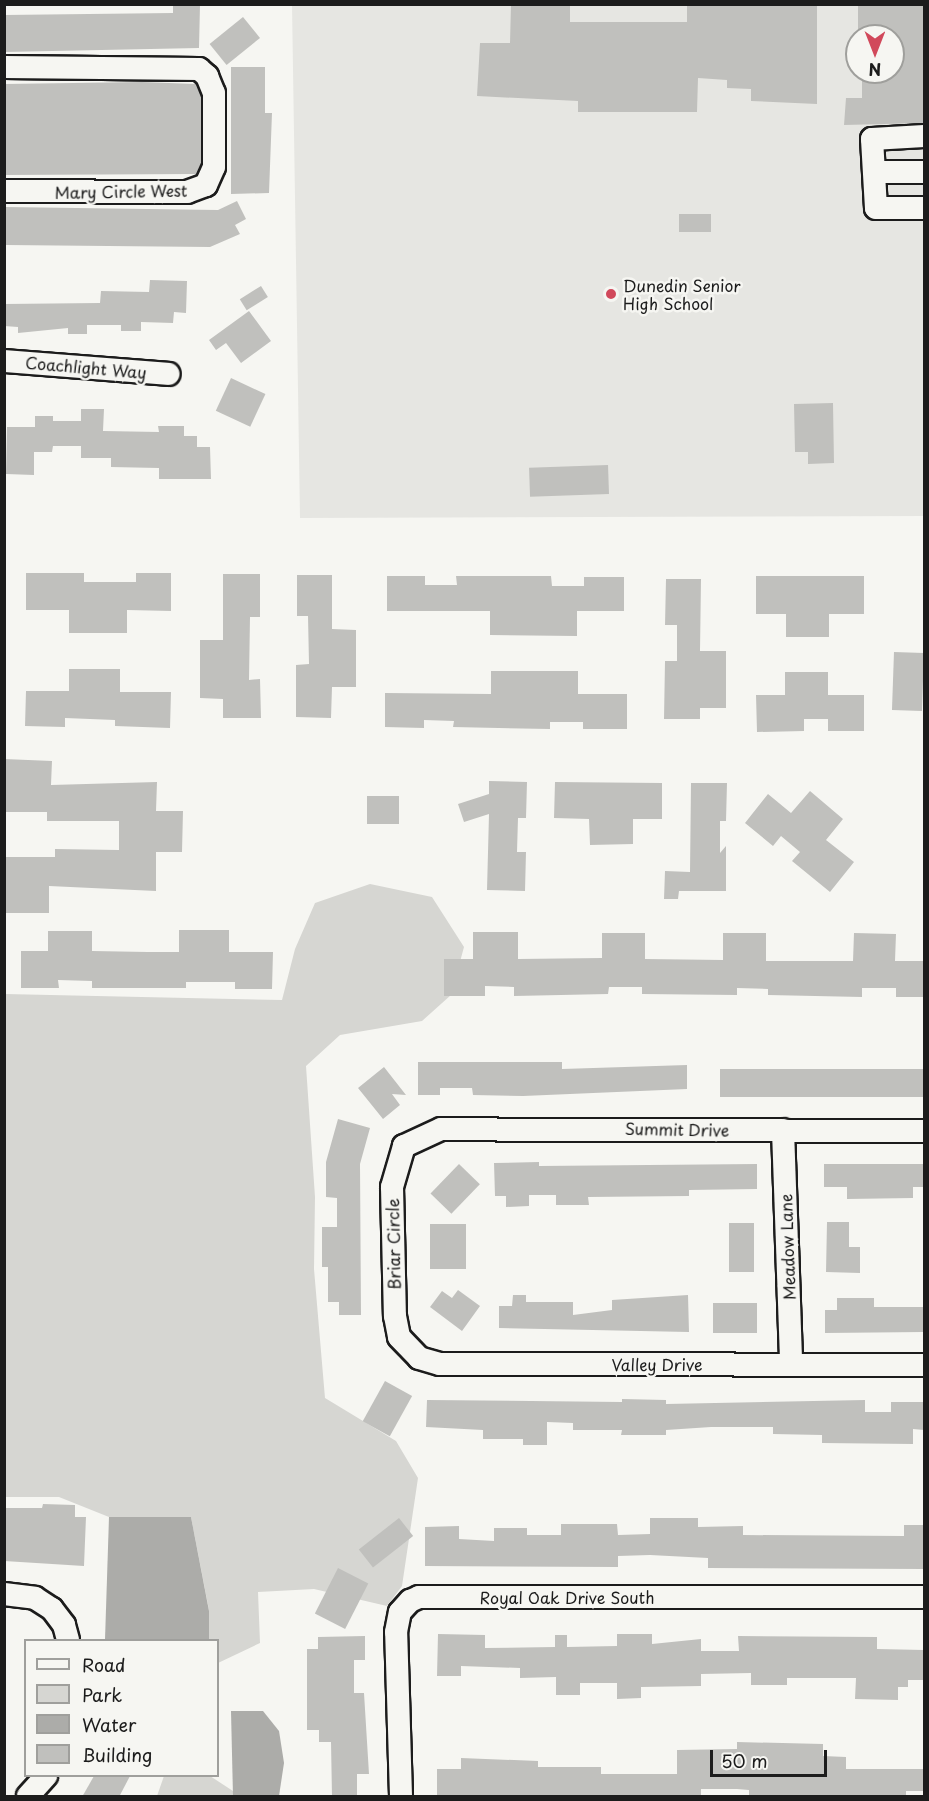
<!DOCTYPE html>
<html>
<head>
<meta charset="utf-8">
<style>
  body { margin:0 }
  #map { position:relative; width:929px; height:1801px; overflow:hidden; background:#f6f6f2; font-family:"Playpen Sans",sans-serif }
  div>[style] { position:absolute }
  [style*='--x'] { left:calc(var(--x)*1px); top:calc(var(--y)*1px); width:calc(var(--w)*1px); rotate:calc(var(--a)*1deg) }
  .built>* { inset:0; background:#e6e6e2 }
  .green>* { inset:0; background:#d6d6d2 }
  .water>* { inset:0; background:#acaca9 }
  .building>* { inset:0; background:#c0c0bd; transform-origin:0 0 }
  .roads { filter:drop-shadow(2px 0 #1c1c1c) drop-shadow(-2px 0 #1c1c1c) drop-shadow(0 2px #1c1c1c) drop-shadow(0 -2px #1c1c1c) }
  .minor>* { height:22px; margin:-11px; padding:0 11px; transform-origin:11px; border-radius:11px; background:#f6f6f2 }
  .dots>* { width:16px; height:16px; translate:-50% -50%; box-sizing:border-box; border:3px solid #f6f6f2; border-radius:50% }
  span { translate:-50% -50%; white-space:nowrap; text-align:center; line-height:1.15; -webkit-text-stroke:5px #f6f6f2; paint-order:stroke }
  .street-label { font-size:16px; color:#1c1c1c }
  .poi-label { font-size:16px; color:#1c1c1c }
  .left { translate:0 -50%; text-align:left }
  .frame { position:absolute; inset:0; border:6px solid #1c1c1c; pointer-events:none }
  .legend { position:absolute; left:24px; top:1639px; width:195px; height:138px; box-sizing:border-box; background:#f6f6f2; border:2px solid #9f9f9c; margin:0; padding:8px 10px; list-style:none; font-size:18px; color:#1c1c1c }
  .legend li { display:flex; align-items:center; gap:12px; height:30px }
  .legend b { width:30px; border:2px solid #9f9f9c }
  .north { position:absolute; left:845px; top:24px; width:60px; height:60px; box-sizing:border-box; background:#f6f6f2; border:2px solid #9f9f9c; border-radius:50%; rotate:180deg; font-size:16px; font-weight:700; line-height:24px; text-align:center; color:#1c1c1c }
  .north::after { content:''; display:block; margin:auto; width:21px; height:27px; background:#d1495b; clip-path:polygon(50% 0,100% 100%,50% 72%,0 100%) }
  .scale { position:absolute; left:710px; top:1750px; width:117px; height:27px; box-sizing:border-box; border:3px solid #1c1c1c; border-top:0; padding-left:8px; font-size:18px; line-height:21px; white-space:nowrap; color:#1c1c1c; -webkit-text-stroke:4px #f6f6f2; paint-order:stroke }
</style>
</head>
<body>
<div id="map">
  <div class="built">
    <i style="clip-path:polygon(evenodd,292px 5px,924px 5px,924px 516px,300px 518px,292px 5px,857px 36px,893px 36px,893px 72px,857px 72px,857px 36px)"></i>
  </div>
  <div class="green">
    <i style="clip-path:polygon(370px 884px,432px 897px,464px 947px,451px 995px,422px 1021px,340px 1035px,306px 1066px,315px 1197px,314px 1269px,325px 1398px,396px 1441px,418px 1478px,402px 1586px,387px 1606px,314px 1589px,258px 1592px,260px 1643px,218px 1663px,218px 1640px,209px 1640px,209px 1610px,191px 1517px,109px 1517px,59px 1497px,5px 1497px,5px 994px,282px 1000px,295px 949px,315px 903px)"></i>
    <i style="clip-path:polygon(164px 1776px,210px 1776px,233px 1791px,233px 1796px,157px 1796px)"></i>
  </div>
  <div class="water">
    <i style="clip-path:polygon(109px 1517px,191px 1517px,209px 1611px,209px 1640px,105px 1640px)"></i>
    <i style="clip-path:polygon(231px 1711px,263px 1711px,279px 1731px,284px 1763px,279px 1796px,233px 1796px)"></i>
  </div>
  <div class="building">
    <i style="clip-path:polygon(511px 4px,570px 4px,570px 22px,687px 22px,687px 4px,817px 4px,817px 104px,751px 101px,751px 89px,727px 88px,727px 80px,698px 78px,697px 112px,578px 112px,578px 101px,477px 96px,480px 43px,510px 43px)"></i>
    <i style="clip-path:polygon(858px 4px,924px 4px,924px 123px,844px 125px,846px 98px,862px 98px,862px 72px,893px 72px,893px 36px,858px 36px)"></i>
    <i style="clip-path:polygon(173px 5px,200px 5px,199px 48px,4px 52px,4px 15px,173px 13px)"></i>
    <i style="left:243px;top:17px;width:27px;height:43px;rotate:51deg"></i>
    <i style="clip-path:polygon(231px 67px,265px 67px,265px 113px,272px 113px,269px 193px,231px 194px)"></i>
    <i style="clip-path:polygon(142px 82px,196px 84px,201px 96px,201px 164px,196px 174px,4px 175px,4px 84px)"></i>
    <i style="clip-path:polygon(237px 201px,246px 219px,235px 225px,240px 234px,210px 247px,6px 245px,6px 207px,218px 210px)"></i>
    <i style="left:679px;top:214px;width:32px;height:18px"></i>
    <i style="clip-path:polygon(150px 280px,187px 281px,186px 313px,174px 312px,173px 323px,141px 322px,141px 331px,121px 331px,121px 325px,87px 325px,87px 334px,68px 334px,68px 328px,18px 333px,18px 327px,4px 326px,4px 304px,100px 303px,101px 291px,149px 292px)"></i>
    <i style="left:261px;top:286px;width:13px;height:25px;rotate:58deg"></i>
    <i style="clip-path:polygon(249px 311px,271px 341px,241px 363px,226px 343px,216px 350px,209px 340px)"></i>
    <i style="left:231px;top:378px;width:38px;height:36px;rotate:25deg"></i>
    <i style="clip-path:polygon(833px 403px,834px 463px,808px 464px,808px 452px,795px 452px,794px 404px)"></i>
    <i style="clip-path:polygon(81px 409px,104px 409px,103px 431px,159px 432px,158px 426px,184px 426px,184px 436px,197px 436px,197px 447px,210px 447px,211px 479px,159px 479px,159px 468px,111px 467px,111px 458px,81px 458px,81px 446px,53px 446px,52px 452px,34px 452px,34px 475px,6px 474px,7px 427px,35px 427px,35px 416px,53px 416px,53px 421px,81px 421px)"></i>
    <i style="left:608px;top:465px;width:29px;height:79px;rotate:88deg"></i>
    <i style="clip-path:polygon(26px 573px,84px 573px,84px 582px,136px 582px,136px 573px,171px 573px,171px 611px,127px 610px,127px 633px,69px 633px,69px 610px,26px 610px)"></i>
    <i style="clip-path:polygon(223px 574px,260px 574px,260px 617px,250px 617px,249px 680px,260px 679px,261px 718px,223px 718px,223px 699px,200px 698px,200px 640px,223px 640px)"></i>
    <i style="clip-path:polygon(297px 575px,332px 575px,332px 629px,356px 630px,356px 687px,332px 687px,331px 718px,296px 717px,296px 665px,309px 664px,308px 616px,297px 616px)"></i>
    <i style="clip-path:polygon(387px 576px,425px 576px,425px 585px,457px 585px,456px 576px,551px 576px,552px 586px,584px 586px,584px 577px,624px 577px,624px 611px,577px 611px,577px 636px,490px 635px,490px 611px,387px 611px)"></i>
    <i style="clip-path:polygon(756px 576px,864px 576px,864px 614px,829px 614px,829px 637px,786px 637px,786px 614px,756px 614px)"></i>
    <i style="clip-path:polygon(666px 579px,701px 579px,700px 651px,726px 651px,726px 708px,700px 708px,700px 719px,664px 719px,665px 661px,677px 661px,677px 625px,665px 625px)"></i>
    <i style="left:894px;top:652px;width:30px;height:58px;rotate:2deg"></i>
    <i style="clip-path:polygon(69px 669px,120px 669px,120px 692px,171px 692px,170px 728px,115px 726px,115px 720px,65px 718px,65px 727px,25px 726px,26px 691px,69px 691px)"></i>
    <i style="clip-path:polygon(491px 671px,578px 671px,578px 694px,627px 694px,627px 729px,583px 729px,583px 722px,550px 722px,550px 729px,453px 727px,454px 721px,424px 720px,424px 728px,385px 727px,385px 693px,491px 694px)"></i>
    <i style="clip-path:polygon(785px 672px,828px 672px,828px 695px,864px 695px,864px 731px,828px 731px,828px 719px,804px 719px,804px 731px,757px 732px,756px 695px,785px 695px)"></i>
    <i style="clip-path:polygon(4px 759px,52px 761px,51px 785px,157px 782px,156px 811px,183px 811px,182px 852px,156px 852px,156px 891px,49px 886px,49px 913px,4px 913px,4px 857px,55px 857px,55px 849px,119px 850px,119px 821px,47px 821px,47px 812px,4px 812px)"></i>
    <i style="clip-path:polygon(489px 781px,527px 782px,526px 818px,518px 818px,517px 852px,526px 852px,525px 891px,487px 890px,489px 814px,464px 822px,458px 804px,489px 794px)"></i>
    <i style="clip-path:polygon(555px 782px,662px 783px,662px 819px,633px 819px,633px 844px,590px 845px,589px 819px,554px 818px)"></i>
    <i style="clip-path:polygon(691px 783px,727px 783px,726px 821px,720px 821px,720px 853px,726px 846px,726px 891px,679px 891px,678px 899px,664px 899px,665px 871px,690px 872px)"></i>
    <i style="clip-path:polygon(810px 791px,843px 819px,826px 840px,854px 862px,830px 892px,792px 861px,800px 852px,781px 836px,773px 846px,745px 823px,768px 794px,791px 813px)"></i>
    <i style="left:367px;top:796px;width:32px;height:28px"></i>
    <i style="clip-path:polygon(179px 930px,229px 930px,229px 952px,273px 952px,272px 989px,235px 989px,235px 982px,186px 982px,186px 988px,92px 988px,92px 981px,58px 980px,59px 988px,21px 988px,21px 951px,48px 951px,48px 931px,92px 931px,92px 951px,148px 952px,179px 952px)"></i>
    <i style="clip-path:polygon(473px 932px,518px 932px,518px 959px,602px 958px,602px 933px,645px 933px,645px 959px,723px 960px,723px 933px,766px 933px,766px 961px,853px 961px,854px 933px,896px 934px,895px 961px,924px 961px,924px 997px,896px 997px,896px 988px,862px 988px,862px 997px,768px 995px,768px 989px,737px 988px,737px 995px,642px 994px,642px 987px,609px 987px,608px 994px,514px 996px,514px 987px,485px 986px,485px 996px,444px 996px,444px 959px,473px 959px)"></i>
    <i style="clip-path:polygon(418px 1062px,562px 1062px,562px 1069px,687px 1065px,687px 1089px,523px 1096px,473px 1095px,472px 1088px,440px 1088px,440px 1095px,418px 1095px)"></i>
    <i style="clip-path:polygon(384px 1067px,406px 1095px,392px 1094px,400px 1105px,383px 1119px,358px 1088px)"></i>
    <i style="left:924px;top:1069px;width:28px;height:204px;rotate:90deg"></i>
    <i style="clip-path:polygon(338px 1119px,370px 1128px,360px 1164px,361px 1315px,339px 1315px,339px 1302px,328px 1302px,328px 1267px,322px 1267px,322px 1227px,337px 1227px,337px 1198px,326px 1197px,326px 1162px)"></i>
    <i style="clip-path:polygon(539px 1162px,539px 1166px,757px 1164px,757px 1189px,689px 1190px,689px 1196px,588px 1197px,589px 1205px,556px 1205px,556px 1195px,529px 1195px,529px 1206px,506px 1207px,506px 1196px,495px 1196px,494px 1163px)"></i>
    <i style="left:459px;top:1164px;width:29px;height:41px;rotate:44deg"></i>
    <i style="clip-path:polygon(824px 1164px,924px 1164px,924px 1187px,913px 1187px,913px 1198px,847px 1199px,847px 1187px,824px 1187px)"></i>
    <i style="clip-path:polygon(827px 1222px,849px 1222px,849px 1247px,860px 1247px,860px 1273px,826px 1272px)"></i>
    <i style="left:729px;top:1223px;width:25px;height:49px"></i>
    <i style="left:430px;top:1224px;width:36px;height:45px"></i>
    <i style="clip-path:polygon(458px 1290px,480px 1306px,462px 1331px,430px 1307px,442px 1291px,452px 1298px)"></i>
    <i style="clip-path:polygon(513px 1295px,526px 1295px,526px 1302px,573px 1302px,573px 1315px,612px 1310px,612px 1300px,688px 1295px,689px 1332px,499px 1328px,499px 1306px,512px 1306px)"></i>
    <i style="clip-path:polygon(837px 1298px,874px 1298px,874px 1307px,924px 1307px,924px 1332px,825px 1333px,825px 1310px,837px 1310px)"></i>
    <i style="left:713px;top:1303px;width:44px;height:30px"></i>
    <i style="left:385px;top:1381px;width:31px;height:46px;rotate:29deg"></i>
    <i style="clip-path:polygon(622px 1399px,666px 1400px,666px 1404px,865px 1400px,865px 1412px,891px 1412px,891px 1402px,924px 1402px,924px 1430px,913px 1429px,913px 1444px,822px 1443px,822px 1435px,773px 1434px,773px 1427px,711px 1427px,666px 1430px,666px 1435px,621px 1435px,622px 1430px,573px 1430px,573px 1423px,547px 1422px,547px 1445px,523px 1445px,523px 1439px,483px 1439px,483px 1430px,426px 1427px,427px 1400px,622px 1402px)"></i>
    <i style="clip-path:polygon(43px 1504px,75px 1505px,75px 1517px,86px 1517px,84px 1566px,4px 1561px,4px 1508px,42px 1508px)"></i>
    <i style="left:399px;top:1518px;width:23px;height:51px;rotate:52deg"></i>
    <i style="clip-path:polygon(650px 1518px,698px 1518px,698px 1527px,743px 1526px,743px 1535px,904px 1536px,904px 1525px,924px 1525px,924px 1569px,708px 1568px,708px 1558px,650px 1555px,618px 1556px,618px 1567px,425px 1566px,425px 1527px,459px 1526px,459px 1539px,494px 1541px,494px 1528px,527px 1528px,527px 1535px,561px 1535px,561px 1524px,617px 1524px,618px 1535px,650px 1534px)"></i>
    <i style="left:338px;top:1568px;width:34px;height:51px;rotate:27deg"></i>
    <i style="clip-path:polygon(438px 1634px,485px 1635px,485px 1648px,555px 1647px,555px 1635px,567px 1635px,567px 1647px,617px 1646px,617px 1634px,652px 1634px,652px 1644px,701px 1639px,701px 1651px,739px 1651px,738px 1636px,877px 1637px,877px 1649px,924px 1650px,924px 1680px,908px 1680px,908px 1687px,898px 1687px,898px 1700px,855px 1699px,856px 1678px,787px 1678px,787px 1685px,751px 1685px,751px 1673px,701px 1674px,701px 1686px,641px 1687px,641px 1698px,617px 1699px,617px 1683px,580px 1683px,580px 1695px,556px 1695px,556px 1677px,520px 1678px,520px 1668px,461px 1666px,461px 1676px,437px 1676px)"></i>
    <i style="clip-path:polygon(365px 1636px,365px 1660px,354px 1660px,354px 1693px,364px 1693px,369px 1774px,357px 1774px,357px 1797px,332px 1797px,331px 1742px,319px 1742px,319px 1730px,307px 1730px,307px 1649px,318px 1649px,318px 1637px)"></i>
    <i style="clip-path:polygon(737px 1742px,823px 1744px,823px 1756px,846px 1757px,846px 1769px,924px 1769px,924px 1791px,906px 1791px,906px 1797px,749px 1797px,749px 1790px,737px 1789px,701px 1789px,701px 1797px,437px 1797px,437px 1769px,461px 1769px,461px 1758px,538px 1761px,538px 1767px,601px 1767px,601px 1774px,677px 1774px,677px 1750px,737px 1749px)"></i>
    <i style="clip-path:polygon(94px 1776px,130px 1776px,119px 1797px,82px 1797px)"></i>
  </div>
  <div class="roads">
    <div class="minor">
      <i style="--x:4;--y:67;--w:195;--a:0.6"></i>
      <i style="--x:199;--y:69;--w:11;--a:41"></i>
      <i style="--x:207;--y:76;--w:18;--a:68"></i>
      <i style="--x:214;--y:93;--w:74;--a:90"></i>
      <i style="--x:214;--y:167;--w:20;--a:114"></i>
      <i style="--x:206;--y:185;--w:20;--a:160"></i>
      <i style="--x:187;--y:192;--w:183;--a:-179.7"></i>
      <i style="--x:924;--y:136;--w:52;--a:176.7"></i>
      <i style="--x:872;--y:139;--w:69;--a:86.7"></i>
      <i style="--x:876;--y:208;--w:48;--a:0"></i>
      <i style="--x:876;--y:172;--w:48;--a:0"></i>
      <i style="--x:4;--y:361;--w:165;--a:4.5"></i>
      <i style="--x:783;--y:1130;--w:234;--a:88"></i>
      <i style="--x:924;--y:1131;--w:483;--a:-179.8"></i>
      <i style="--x:441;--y:1129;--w:41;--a:155.3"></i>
      <i style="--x:404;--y:1146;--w:43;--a:106.3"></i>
      <i style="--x:392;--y:1187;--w:129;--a:88.7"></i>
      <i style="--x:395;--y:1316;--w:21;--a:79"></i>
      <i style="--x:399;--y:1337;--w:29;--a:46"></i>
      <i style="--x:419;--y:1358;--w:22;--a:16"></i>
      <i style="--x:440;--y:1364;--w:484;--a:0.1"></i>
      <i style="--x:4;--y:1594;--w:31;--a:7"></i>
      <i style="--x:35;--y:1598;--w:20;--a:33"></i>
      <i style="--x:52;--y:1609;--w:20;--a:53"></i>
      <i style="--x:64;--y:1625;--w:16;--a:75"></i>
      <i style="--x:28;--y:1796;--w:27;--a:-48"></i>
      <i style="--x:401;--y:1796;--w:164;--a:-91.7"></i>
      <i style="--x:396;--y:1632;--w:20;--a:-79"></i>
      <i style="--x:400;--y:1612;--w:15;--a:-48"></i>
      <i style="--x:410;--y:1601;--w:10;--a:-24"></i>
      <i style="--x:419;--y:1597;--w:505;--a:0"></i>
    </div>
  </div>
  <div class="dots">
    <i style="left:611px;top:294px;background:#d1495b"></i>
  </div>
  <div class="street-label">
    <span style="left:121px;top:191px;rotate:-1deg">Mary Circle West</span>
    <span style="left:86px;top:367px;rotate:5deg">Coachlight Way</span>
    <span style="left:677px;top:1129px;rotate:1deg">Summit Drive</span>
    <span style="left:393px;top:1244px;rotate:-91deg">Briar Circle</span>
    <span style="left:787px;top:1247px;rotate:-92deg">Meadow Lane</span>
    <span style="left:657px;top:1364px">Valley Drive</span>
    <span style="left:567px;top:1597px">Royal Oak Drive South</span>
  </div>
  <div class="poi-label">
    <span class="left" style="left:623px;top:294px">Dunedin Senior<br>High School</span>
  </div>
  <div class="frame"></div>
  <ul class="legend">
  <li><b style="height:8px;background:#f6f6f2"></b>Road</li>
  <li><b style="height:16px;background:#d6d6d2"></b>Park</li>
  <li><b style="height:16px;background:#acaca9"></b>Water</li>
  <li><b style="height:16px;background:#c0c0bd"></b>Building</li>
  </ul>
  <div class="north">N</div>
  <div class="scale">50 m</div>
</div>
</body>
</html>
